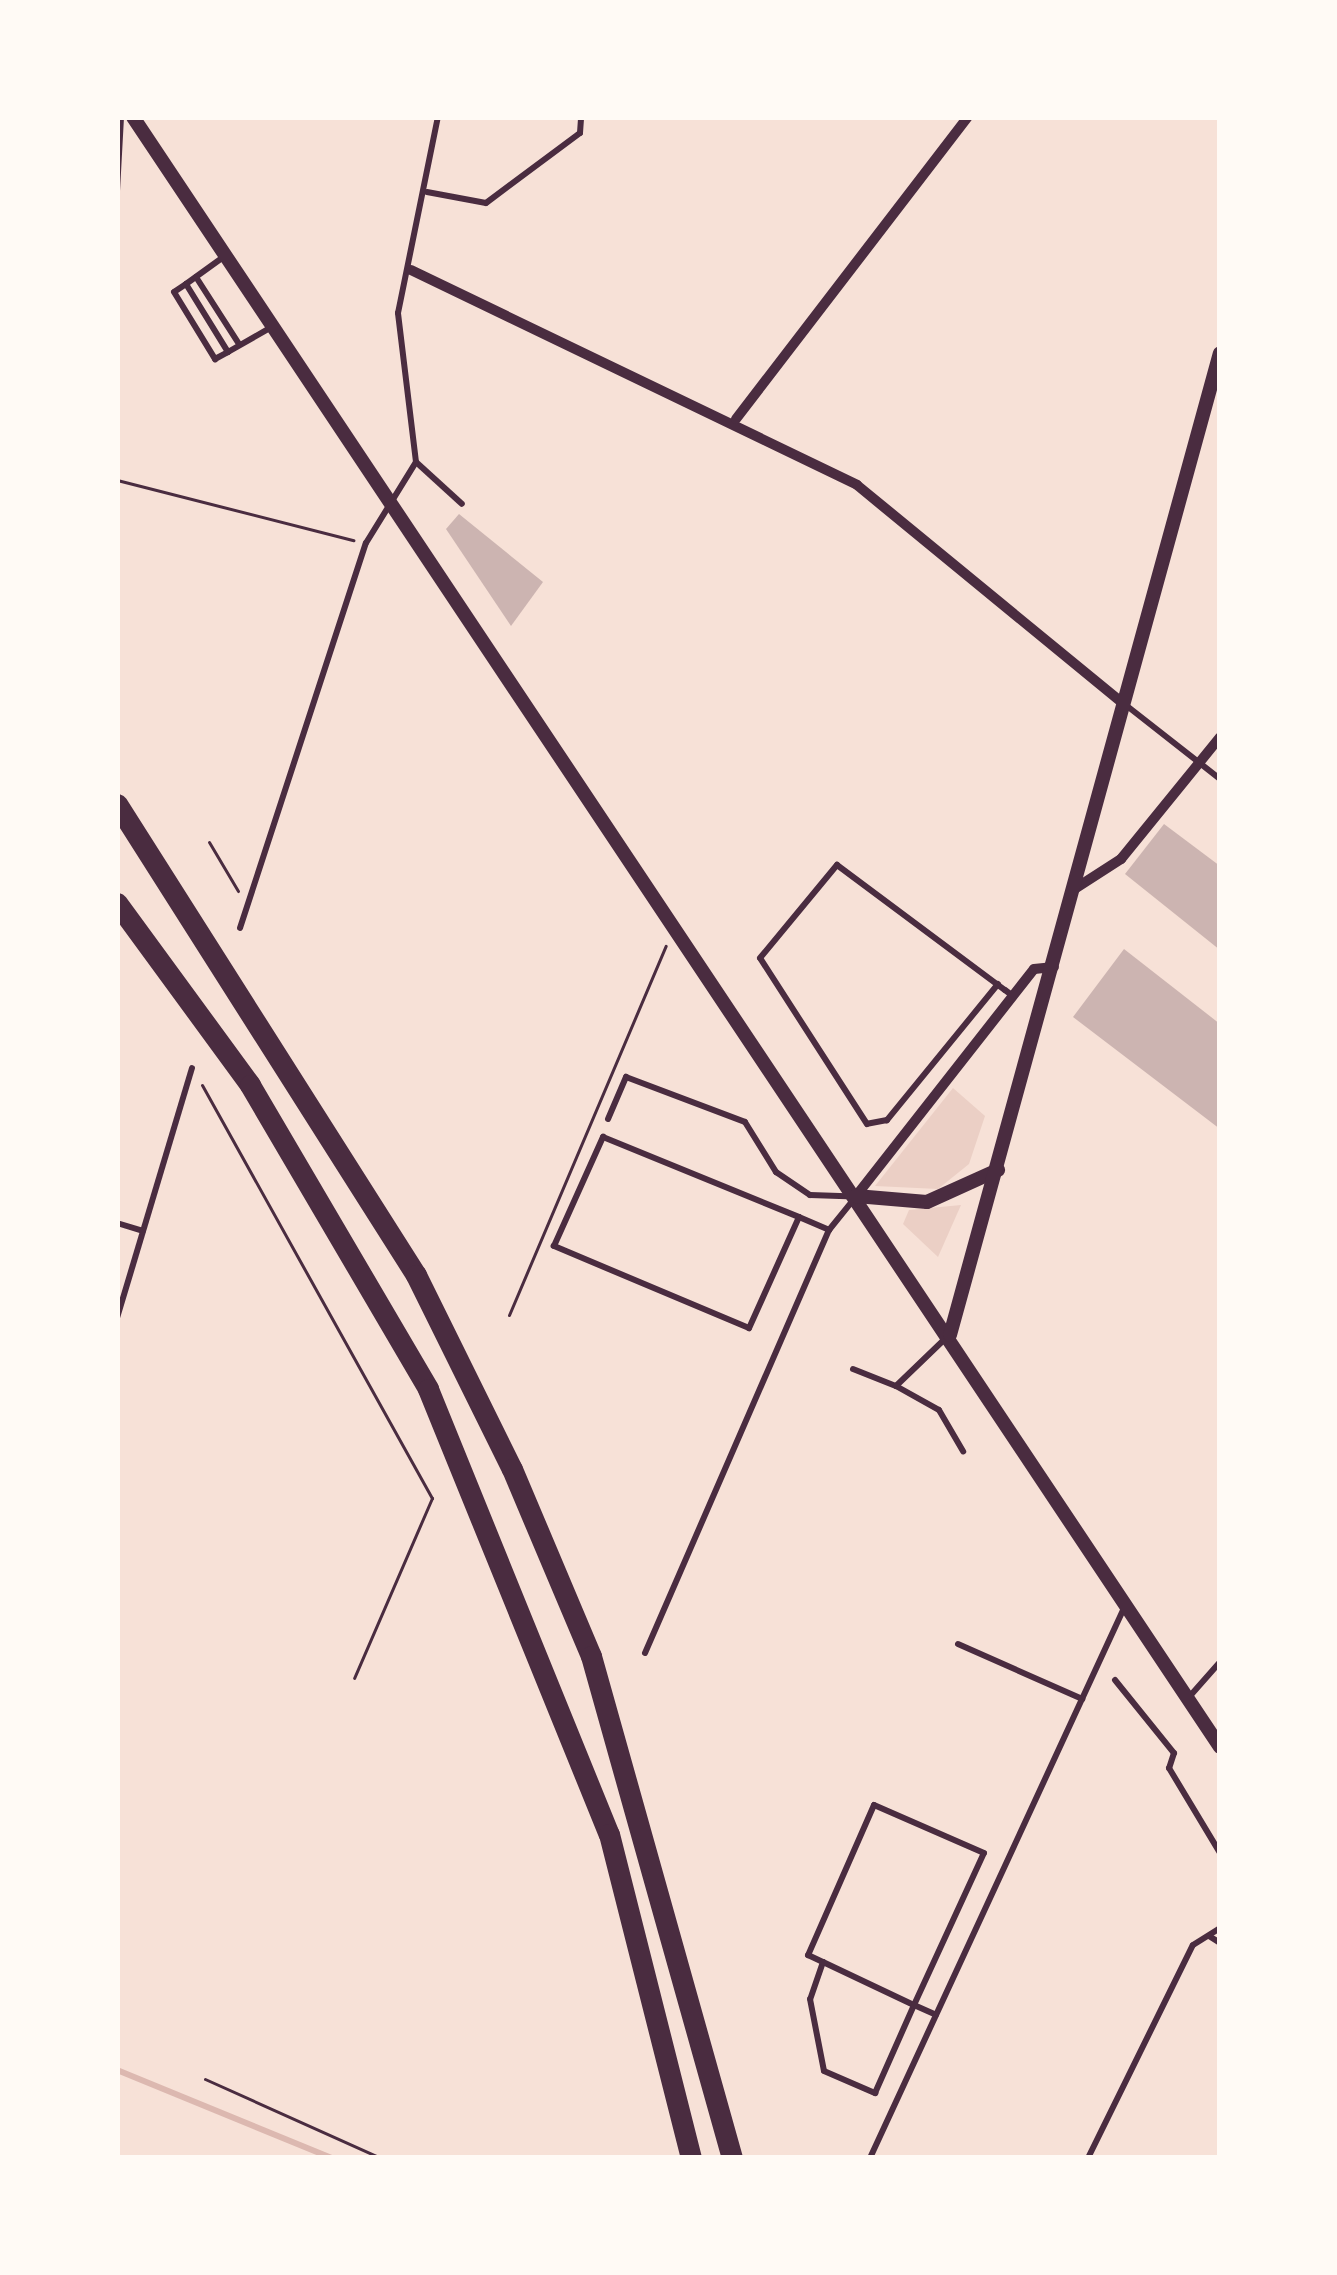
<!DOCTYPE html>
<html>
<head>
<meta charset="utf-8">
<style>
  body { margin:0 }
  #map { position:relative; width:1337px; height:2275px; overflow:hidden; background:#f7e1d7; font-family:"IBM Plex Serif",serif }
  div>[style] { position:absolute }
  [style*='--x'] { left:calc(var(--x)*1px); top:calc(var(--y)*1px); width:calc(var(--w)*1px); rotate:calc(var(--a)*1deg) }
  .green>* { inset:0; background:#ebcfc5 }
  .stream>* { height:6px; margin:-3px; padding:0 3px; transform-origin:3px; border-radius:3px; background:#dcb8b0 }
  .building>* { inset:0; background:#ccb4b1 }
  .path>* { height:3px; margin:-1.5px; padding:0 1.5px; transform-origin:1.5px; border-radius:1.5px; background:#4a2c40 }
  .service>* { height:6px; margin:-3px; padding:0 3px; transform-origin:3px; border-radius:3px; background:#4a2c40 }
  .minor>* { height:10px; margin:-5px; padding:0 5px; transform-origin:5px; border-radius:5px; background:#4a2c40 }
  .tertiary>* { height:14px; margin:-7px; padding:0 7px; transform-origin:7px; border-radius:7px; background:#4a2c40 }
  .motorway>* { height:21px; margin:-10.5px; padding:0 10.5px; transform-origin:10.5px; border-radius:10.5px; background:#4a2c40 }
  span { translate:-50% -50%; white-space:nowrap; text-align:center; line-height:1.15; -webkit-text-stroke:10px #fffaf5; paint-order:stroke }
  .frame { position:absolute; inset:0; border:120px solid #fffaf5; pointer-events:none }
</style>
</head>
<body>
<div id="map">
  <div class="green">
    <i style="clip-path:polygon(953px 1088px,985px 1116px,969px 1164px,938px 1189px,875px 1186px)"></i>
    <i style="clip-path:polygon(961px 1205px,938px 1257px,903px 1224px,909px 1210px)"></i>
  </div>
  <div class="stream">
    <i style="--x:117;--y:2070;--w:232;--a:22.3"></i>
  </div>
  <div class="building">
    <i style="clip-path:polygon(459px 514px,543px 582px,511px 626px,446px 529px)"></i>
    <i style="clip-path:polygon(1164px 824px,1220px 866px,1220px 950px,1125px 874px)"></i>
    <i style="clip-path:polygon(1124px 949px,1220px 1024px,1220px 1129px,1073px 1017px)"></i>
  </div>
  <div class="path">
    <i style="--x:117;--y:480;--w:244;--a:14.3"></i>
    <i style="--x:209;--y:842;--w:57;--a:59.4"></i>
    <i style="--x:202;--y:1085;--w:473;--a:60.9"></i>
    <i style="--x:432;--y:1498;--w:196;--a:113.4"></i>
    <i style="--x:509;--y:1315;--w:401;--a:-67"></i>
    <i style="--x:205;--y:2079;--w:193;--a:24.2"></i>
  </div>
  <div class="service">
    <i style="--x:117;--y:191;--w:74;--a:-86.9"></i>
    <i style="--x:427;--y:192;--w:60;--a:10.6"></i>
    <i style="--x:486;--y:203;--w:117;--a:-36.7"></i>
    <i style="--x:580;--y:133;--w:16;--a:-86"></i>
    <i style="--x:222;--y:258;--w:44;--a:144.2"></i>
    <i style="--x:186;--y:284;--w:80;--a:58.3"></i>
    <i style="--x:228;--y:352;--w:48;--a:-29.7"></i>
    <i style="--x:196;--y:277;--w:80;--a:57.3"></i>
    <i style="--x:186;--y:284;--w:14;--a:146"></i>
    <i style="--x:174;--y:292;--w:79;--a:58.5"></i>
    <i style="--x:215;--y:359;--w:15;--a:-28"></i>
    <i style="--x:416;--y:462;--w:62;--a:42.4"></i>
    <i style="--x:1127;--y:706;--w:118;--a:38.1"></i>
    <i style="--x:240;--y:928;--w:405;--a:-71.9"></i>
    <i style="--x:366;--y:543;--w:95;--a:-58.3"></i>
    <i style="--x:416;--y:462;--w:150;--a:-96.9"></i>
    <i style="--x:398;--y:313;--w:200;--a:-78.5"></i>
    <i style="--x:998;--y:984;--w:176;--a:129.2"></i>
    <i style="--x:887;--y:1120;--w:20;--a:169"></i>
    <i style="--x:867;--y:1124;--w:197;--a:-122.8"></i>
    <i style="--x:760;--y:958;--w:121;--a:-50.4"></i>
    <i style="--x:837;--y:865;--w:209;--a:36.7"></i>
    <i style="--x:1005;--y:990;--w:10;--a:37"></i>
    <i style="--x:608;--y:1119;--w:46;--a:-66.8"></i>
    <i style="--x:626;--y:1077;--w:127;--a:20.7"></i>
    <i style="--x:745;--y:1122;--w:59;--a:58.2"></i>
    <i style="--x:776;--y:1172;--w:41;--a:34.1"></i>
    <i style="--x:810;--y:1195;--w:37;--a:2"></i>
    <i style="--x:799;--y:1217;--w:122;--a:114.2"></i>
    <i style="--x:749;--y:1328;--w:212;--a:-157.2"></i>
    <i style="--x:554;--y:1246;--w:120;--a:-65.8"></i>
    <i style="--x:603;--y:1137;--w:212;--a:22.2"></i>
    <i style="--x:799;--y:1217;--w:33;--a:23"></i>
    <i style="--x:117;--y:1223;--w:27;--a:17"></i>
    <i style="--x:117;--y:1318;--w:261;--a:-73.3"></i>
    <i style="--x:853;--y:1369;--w:46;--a:21.6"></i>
    <i style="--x:896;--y:1386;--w:71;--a:-43.9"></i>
    <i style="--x:896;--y:1386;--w:49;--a:29.2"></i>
    <i style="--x:939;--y:1410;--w:48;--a:59.7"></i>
    <i style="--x:958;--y:1644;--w:136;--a:23.9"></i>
    <i style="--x:645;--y:1653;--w:461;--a:-66.5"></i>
    <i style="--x:829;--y:1230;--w:38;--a:-51"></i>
    <i style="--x:1115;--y:1680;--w:94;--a:51.1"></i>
    <i style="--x:1174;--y:1753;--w:16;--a:108"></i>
    <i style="--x:1169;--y:1768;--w:99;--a:59"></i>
    <i style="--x:1190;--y:1696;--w:45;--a:-48.6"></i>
    <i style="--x:1209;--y:1936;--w:13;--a:32"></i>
    <i style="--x:823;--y:1962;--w:39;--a:109"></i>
    <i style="--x:810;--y:1999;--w:73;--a:79"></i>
    <i style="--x:824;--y:2071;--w:56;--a:23.3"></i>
    <i style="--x:875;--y:2093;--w:96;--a:-66.1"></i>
    <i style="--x:914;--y:2005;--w:167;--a:-65.3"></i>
    <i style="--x:984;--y:1853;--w:120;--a:-156.4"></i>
    <i style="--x:874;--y:1805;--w:164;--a:113.7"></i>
    <i style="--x:808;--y:1955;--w:17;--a:25"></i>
    <i style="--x:823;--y:1962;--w:101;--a:25.3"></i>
    <i style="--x:914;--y:2005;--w:24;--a:24"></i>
    <i style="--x:870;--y:2158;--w:608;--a:-65.21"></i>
    <i style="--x:1088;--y:2158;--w:237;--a:-63.8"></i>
    <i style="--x:1193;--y:1945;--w:32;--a:-32"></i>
  </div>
  <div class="minor">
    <i style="--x:411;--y:270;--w:495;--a:25.7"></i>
    <i style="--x:857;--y:485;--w:345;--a:39.4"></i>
    <i style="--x:736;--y:419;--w:381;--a:-52.5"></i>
    <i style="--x:1076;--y:888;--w:54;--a:-32.8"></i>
    <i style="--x:1121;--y:859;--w:157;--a:-50.9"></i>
    <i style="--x:856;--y:1196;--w:288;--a:-51.9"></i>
    <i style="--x:1034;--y:969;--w:20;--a:-6"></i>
  </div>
  <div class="tertiary">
    <i style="--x:133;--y:117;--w:1959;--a:56.3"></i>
    <i style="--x:856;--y:1196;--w:71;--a:4.8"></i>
    <i style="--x:927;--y:1202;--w:78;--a:-24.3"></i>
    <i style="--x:950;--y:1335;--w:1018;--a:-74.63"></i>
  </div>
  <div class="motorway">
    <i style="--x:117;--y:804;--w:558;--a:57.59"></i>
    <i style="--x:416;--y:1275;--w:216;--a:63.7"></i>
    <i style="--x:512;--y:1469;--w:203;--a:67.1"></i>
    <i style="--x:591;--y:1656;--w:521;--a:74.31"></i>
    <i style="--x:117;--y:903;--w:225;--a:53.8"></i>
    <i style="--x:250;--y:1085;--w:352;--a:59.6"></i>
    <i style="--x:428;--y:1389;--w:480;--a:67.9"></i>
    <i style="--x:609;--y:1834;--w:334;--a:75.8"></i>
  </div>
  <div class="frame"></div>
</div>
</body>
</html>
